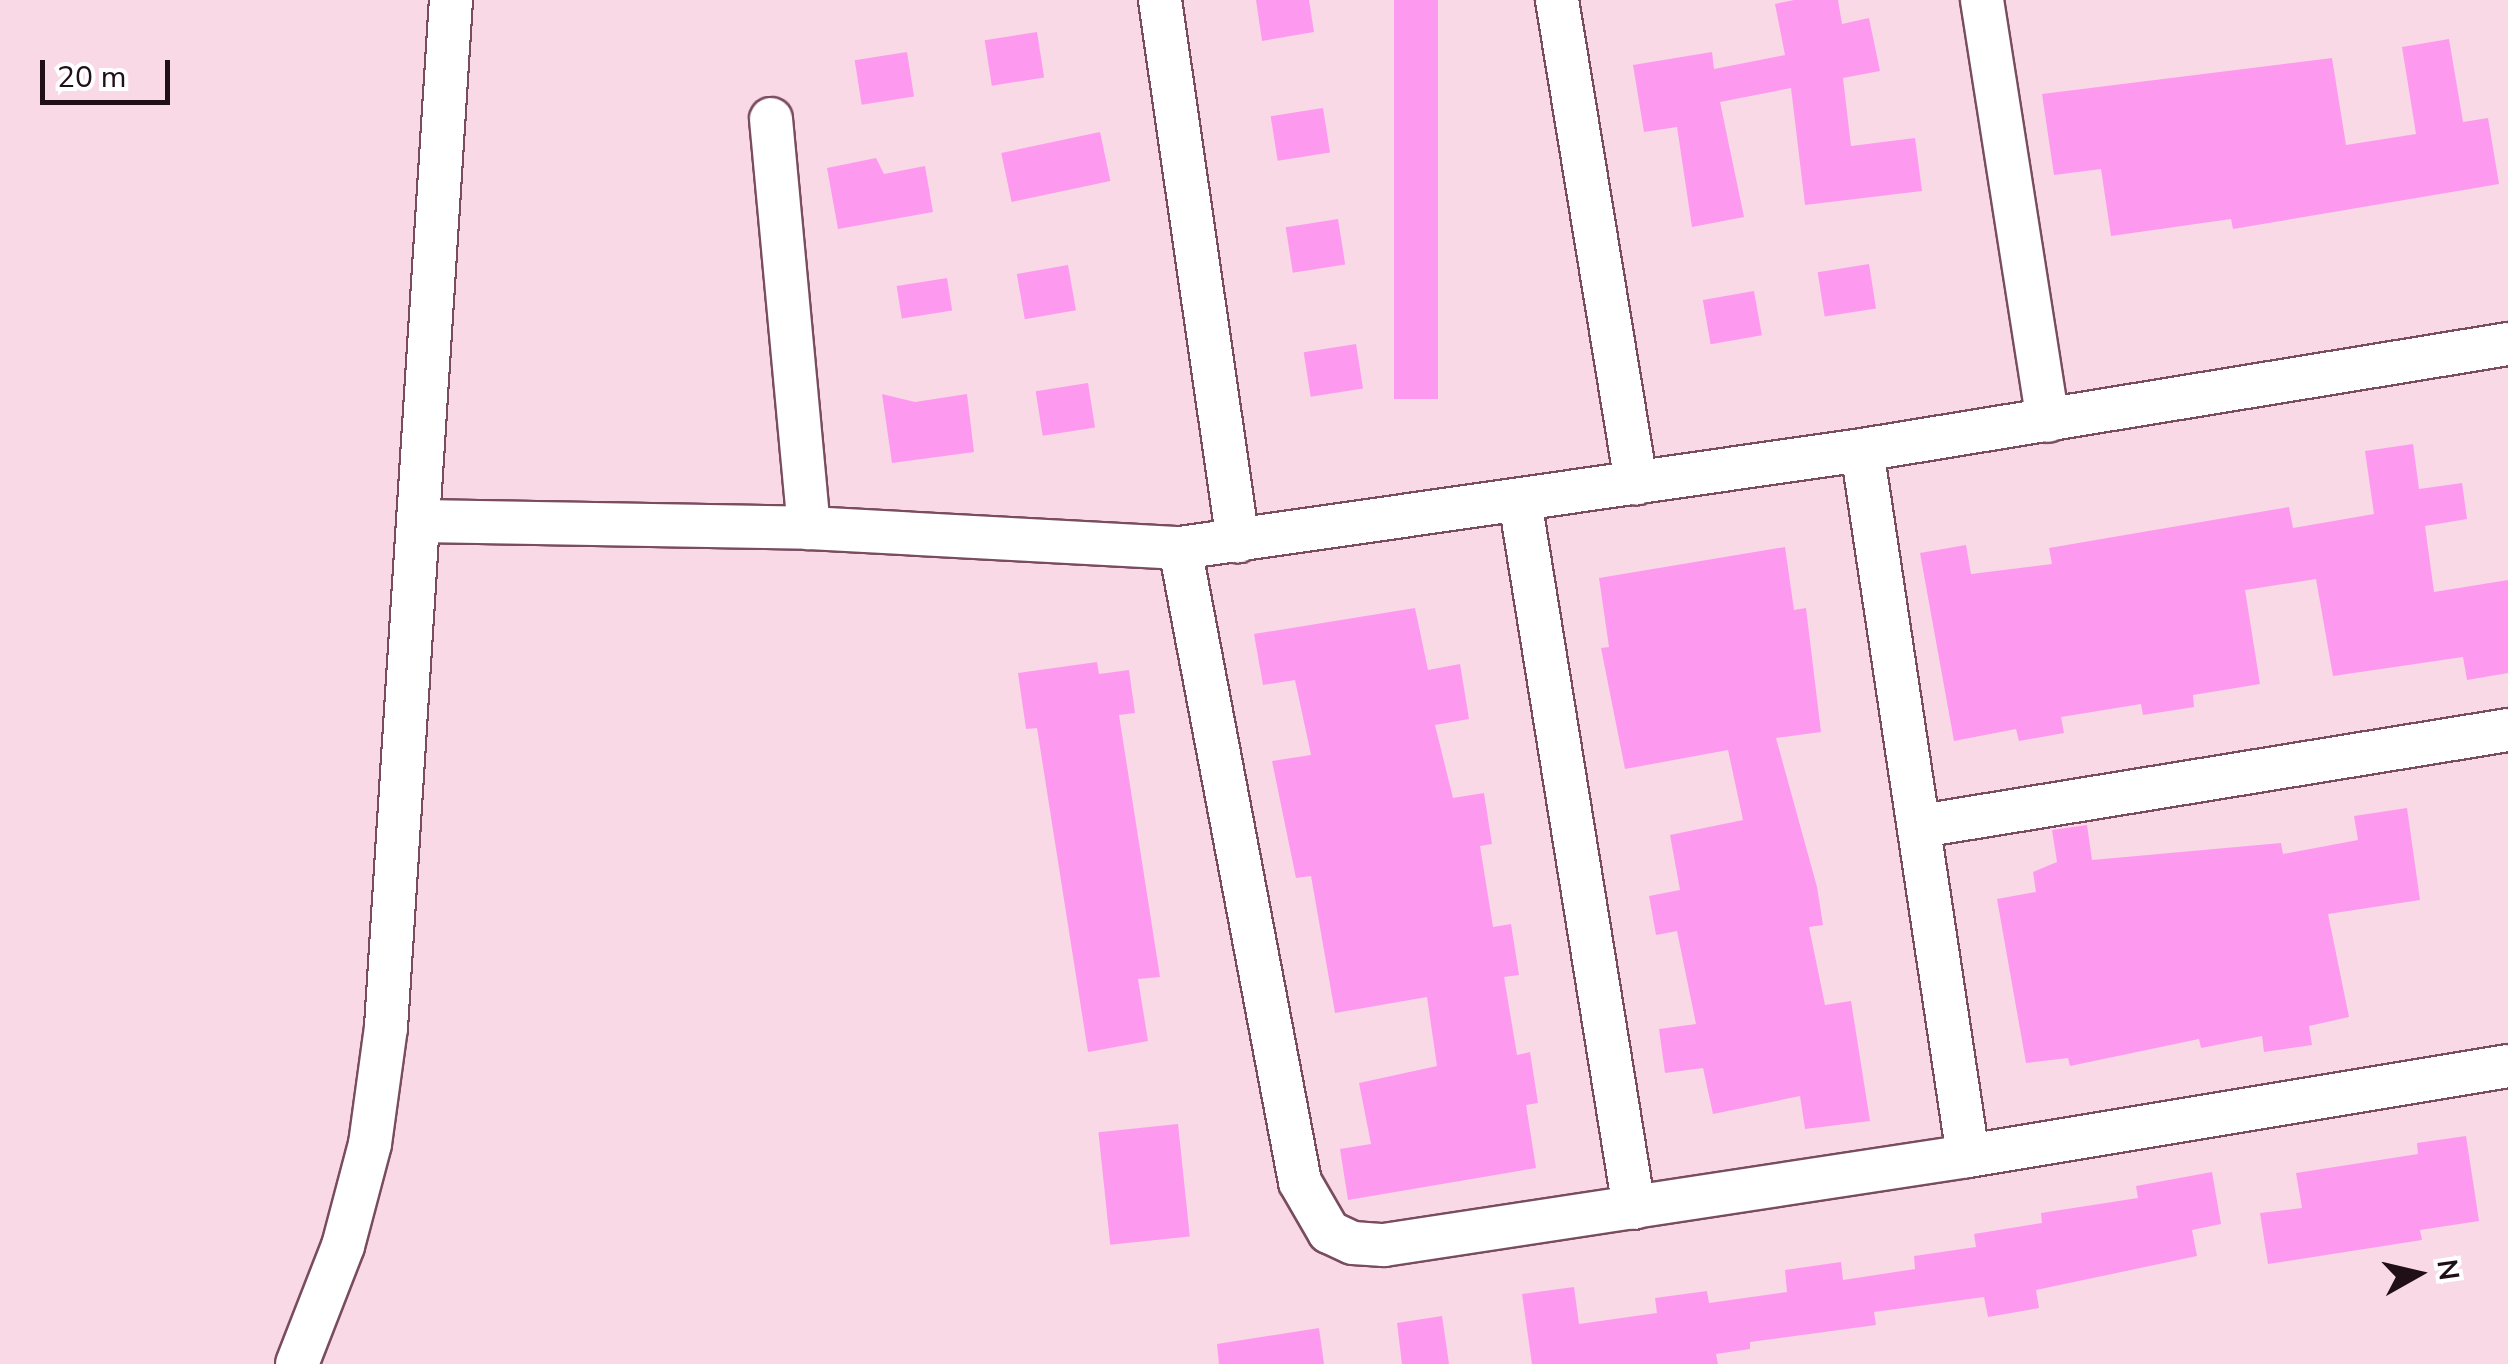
<!DOCTYPE html>
<html>
<head>
<meta charset="utf-8">
<style>
  body { margin:0 }
  #map { position:relative; width:2508px; height:1364px; overflow:hidden; background:#f9d9e6; font-family:"Nunito Sans",sans-serif }
  div>[style] { position:absolute }
  [style*='--x'] { left:calc(var(--x)*1px); top:calc(var(--y)*1px); width:calc(var(--w)*1px); rotate:calc(var(--a)*1deg) }
  .building>* { inset:0; background:#fd9af0; transform-origin:0 0 }
  .roads { filter:drop-shadow(2px 0 #794c60) drop-shadow(-2px 0 #794c60) drop-shadow(0 2px #794c60) drop-shadow(0 -2px #794c60) }
  .minor>* { height:42px; margin:-21px; padding:0 21px; transform-origin:21px; border-radius:21px; background:#fff }
  span { translate:-50% -50%; white-space:nowrap; text-align:center; line-height:1.15; -webkit-text-stroke:10px #fff; paint-order:stroke }
  .north { position:absolute; left:2368px; top:1224px; width:100px; height:100px; -webkit-text-stroke:8px #fff; paint-order:stroke; rotate:82deg; font-size:28px; font-weight:700; line-height:40px; text-align:center; color:#210f18 }
  .north::after { content:''; display:block; margin:auto; width:35px; height:45px; background:#210f18; clip-path:polygon(50% 0,100% 100%,50% 72%,0 100%) }
  .scale { position:absolute; left:40px; top:60px; width:130px; height:45px; box-sizing:border-box; border:5px solid #210f18; border-top:0; padding-left:12px; font-size:30px; line-height:35px; white-space:nowrap; color:#210f18; -webkit-text-stroke:8px #fff; paint-order:stroke }
</style>
</head>
<body>
<div id="map">
  <div class="building">
    <i style="clip-path:polygon(1256px 0,1309px 0,1314px 32px,1262px 41px)"></i>
    <i style="left:1394px;top:0;width:44px;height:399px"></i>
    <i style="clip-path:polygon(1794px 0,1838px 0,1842px 24px,1869px 18px,1880px 71px,1843px 78px,1851px 146px,1915px 138px,1922px 191px,1805px 205px,1791px 88px,1720px 102px,1744px 217px,1692px 227px,1677px 127px,1644px 132px,1633px 65px,1712px 52px,1714px 69px,1785px 55px,1775px 4px)"></i>
    <i style="left:1037px;top:32px;width:46px;height:53px;rotate:81deg"></i>
    <i style="clip-path:polygon(2449px 39px,2463px 122px,2488px 118px,2499px 184px,2233px 229px,2231px 219px,2111px 236px,2101px 169px,2054px 175px,2042px 94px,2332px 58px,2346px 145px,2416px 134px,2402px 47px)"></i>
    <i style="left:907px;top:52px;width:45px;height:53px;rotate:81deg"></i>
    <i style="left:1323px;top:108px;width:45px;height:53px;rotate:81deg"></i>
    <i style="left:1100px;top:132px;width:50px;height:101px;rotate:78deg"></i>
    <i style="clip-path:polygon(876px 158px,884px 174px,925px 166px,933px 212px,838px 229px,827px 168px)"></i>
    <i style="left:1338px;top:219px;width:46px;height:53px;rotate:81deg"></i>
    <i style="left:1869px;top:264px;width:45px;height:52px;rotate:81deg"></i>
    <i style="left:1068px;top:265px;width:46px;height:52px;rotate:80deg"></i>
    <i style="left:947px;top:278px;width:33px;height:51px;rotate:81deg"></i>
    <i style="left:1754px;top:291px;width:45px;height:52px;rotate:80deg"></i>
    <i style="left:1356px;top:344px;width:45px;height:53px;rotate:81deg"></i>
    <i style="left:1088px;top:383px;width:45px;height:53px;rotate:81deg"></i>
    <i style="clip-path:polygon(882px 394px,915px 402px,967px 394px,974px 452px,892px 463px)"></i>
    <i style="clip-path:polygon(2413px 444px,2419px 489px,2462px 483px,2467px 519px,2425px 526px,2434px 592px,2508px 580px,2508px 673px,2467px 680px,2463px 657px,2333px 676px,2316px 579px,2245px 590px,2260px 684px,2193px 695px,2194px 707px,2143px 715px,2141px 704px,2061px 717px,2064px 733px,2019px 741px,2016px 729px,1954px 741px,1920px 553px,1966px 545px,1971px 574px,2052px 564px,2049px 548px,2289px 507px,2293px 528px,2374px 514px,2365px 451px)"></i>
    <i style="clip-path:polygon(1785px 547px,1794px 610px,1806px 608px,1821px 732px,1776px 738px,1817px 887px,1823px 925px,1809px 927px,1825px 1005px,1851px 1001px,1870px 1121px,1805px 1129px,1800px 1096px,1713px 1114px,1703px 1068px,1665px 1073px,1659px 1029px,1696px 1024px,1677px 931px,1656px 935px,1649px 896px,1680px 890px,1670px 835px,1743px 820px,1728px 750px,1625px 769px,1601px 648px,1609px 647px,1599px 578px)"></i>
    <i style="clip-path:polygon(1415px 608px,1428px 670px,1460px 664px,1469px 719px,1435px 725px,1453px 798px,1484px 793px,1492px 844px,1480px 846px,1493px 927px,1511px 924px,1519px 975px,1504px 977px,1517px 1055px,1530px 1052px,1538px 1103px,1526px 1105px,1536px 1168px,1348px 1200px,1340px 1149px,1371px 1144px,1359px 1083px,1437px 1066px,1427px 997px,1335px 1013px,1311px 876px,1296px 878px,1272px 761px,1311px 755px,1295px 680px,1263px 685px,1254px 634px)"></i>
    <i style="clip-path:polygon(1097px 662px,1099px 674px,1129px 670px,1135px 713px,1119px 715px,1160px 977px,1138px 979px,1148px 1041px,1088px 1052px,1037px 728px,1026px 729px,1018px 673px)"></i>
    <i style="clip-path:polygon(2407px 808px,2420px 900px,2328px 914px,2349px 1017px,2309px 1026px,2312px 1045px,2264px 1052px,2262px 1036px,2201px 1048px,2199px 1039px,2070px 1066px,2068px 1058px,2026px 1063px,1997px 899px,2036px 892px,2033px 872px,2057px 862px,2052px 830px,2087px 825px,2092px 860px,2281px 843px,2283px 854px,2358px 840px,2354px 816px)"></i>
    <i style="left:1178px;top:1124px;width:113px;height:80px;rotate:84deg"></i>
    <i style="clip-path:polygon(2466px 1136px,2479px 1221px,2420px 1230px,2422px 1240px,2268px 1264px,2260px 1213px,2302px 1208px,2296px 1173px,2418px 1154px,2417px 1143px)"></i>
    <i style="clip-path:polygon(2212px 1172px,2221px 1224px,2192px 1230px,2197px 1256px,2036px 1290px,2039px 1308px,1988px 1317px,1984px 1297px,1874px 1312px,1876px 1325px,1750px 1342px,1750px 1349px,1716px 1354px,1718px 1364px,1532px 1364px,1522px 1294px,1574px 1287px,1579px 1324px,1657px 1313px,1655px 1298px,1707px 1291px,1709px 1303px,1787px 1292px,1785px 1270px,1841px 1262px,1843px 1280px,1915px 1269px,1914px 1256px,1976px 1247px,1974px 1234px,2042px 1223px,2041px 1213px,2138px 1198px,2136px 1186px)"></i>
    <i style="clip-path:polygon(1442px 1316px,1449px 1364px,1402px 1364px,1397px 1323px)"></i>
    <i style="clip-path:polygon(1319px 1328px,1324px 1364px,1219px 1364px,1217px 1344px)"></i>
  </div>
  <div class="roads">
    <div class="minor">
      <i style="--x:1160;--y:0;--w:547;--a:81.8"></i>
      <i style="--x:1557;--y:0;--w:490;--a:80.7"></i>
      <i style="--x:1982;--y:0;--w:426;--a:81.1"></i>
      <i style="--x:771;--y:119;--w:411;--a:84.7"></i>
      <i style="--x:1862;--y:450;--w:714;--a:81.46"></i>
      <i style="--x:1520;--y:501;--w:716;--a:80.84"></i>
      <i style="--x:421;--y:521;--w:388;--a:1"></i>
      <i style="--x:809;--y:528;--w:372;--a:3.1"></i>
      <i style="--x:1180;--y:548;--w:689;--a:-8.18"></i>
      <i style="--x:1862;--y:450;--w:655;--a:-9.32"></i>
      <i style="--x:1180;--y:548;--w:645;--a:79.28"></i>
      <i style="--x:1300;--y:1182;--w:58;--a:59.9"></i>
      <i style="--x:1329;--y:1232;--w:26;--a:25"></i>
      <i style="--x:1353;--y:1243;--w:31;--a:4"></i>
      <i style="--x:1384;--y:1245;--w:591;--a:-8.67"></i>
      <i style="--x:1968;--y:1156;--w:547;--a:-9.46"></i>
      <i style="--x:1921;--y:826;--w:595;--a:-9.29"></i>
      <i style="--x:297;--y:1364;--w:127;--a:-68.7"></i>
      <i style="--x:343;--y:1246;--w:106;--a:-75.2"></i>
      <i style="--x:370;--y:1144;--w:118;--a:-82.2"></i>
      <i style="--x:386;--y:1027;--w:1029;--a:-86.38"></i>
    </div>
  </div>
  <div class="north">N</div>
  <div class="scale">20 m</div>
</div>
</body>
</html>
